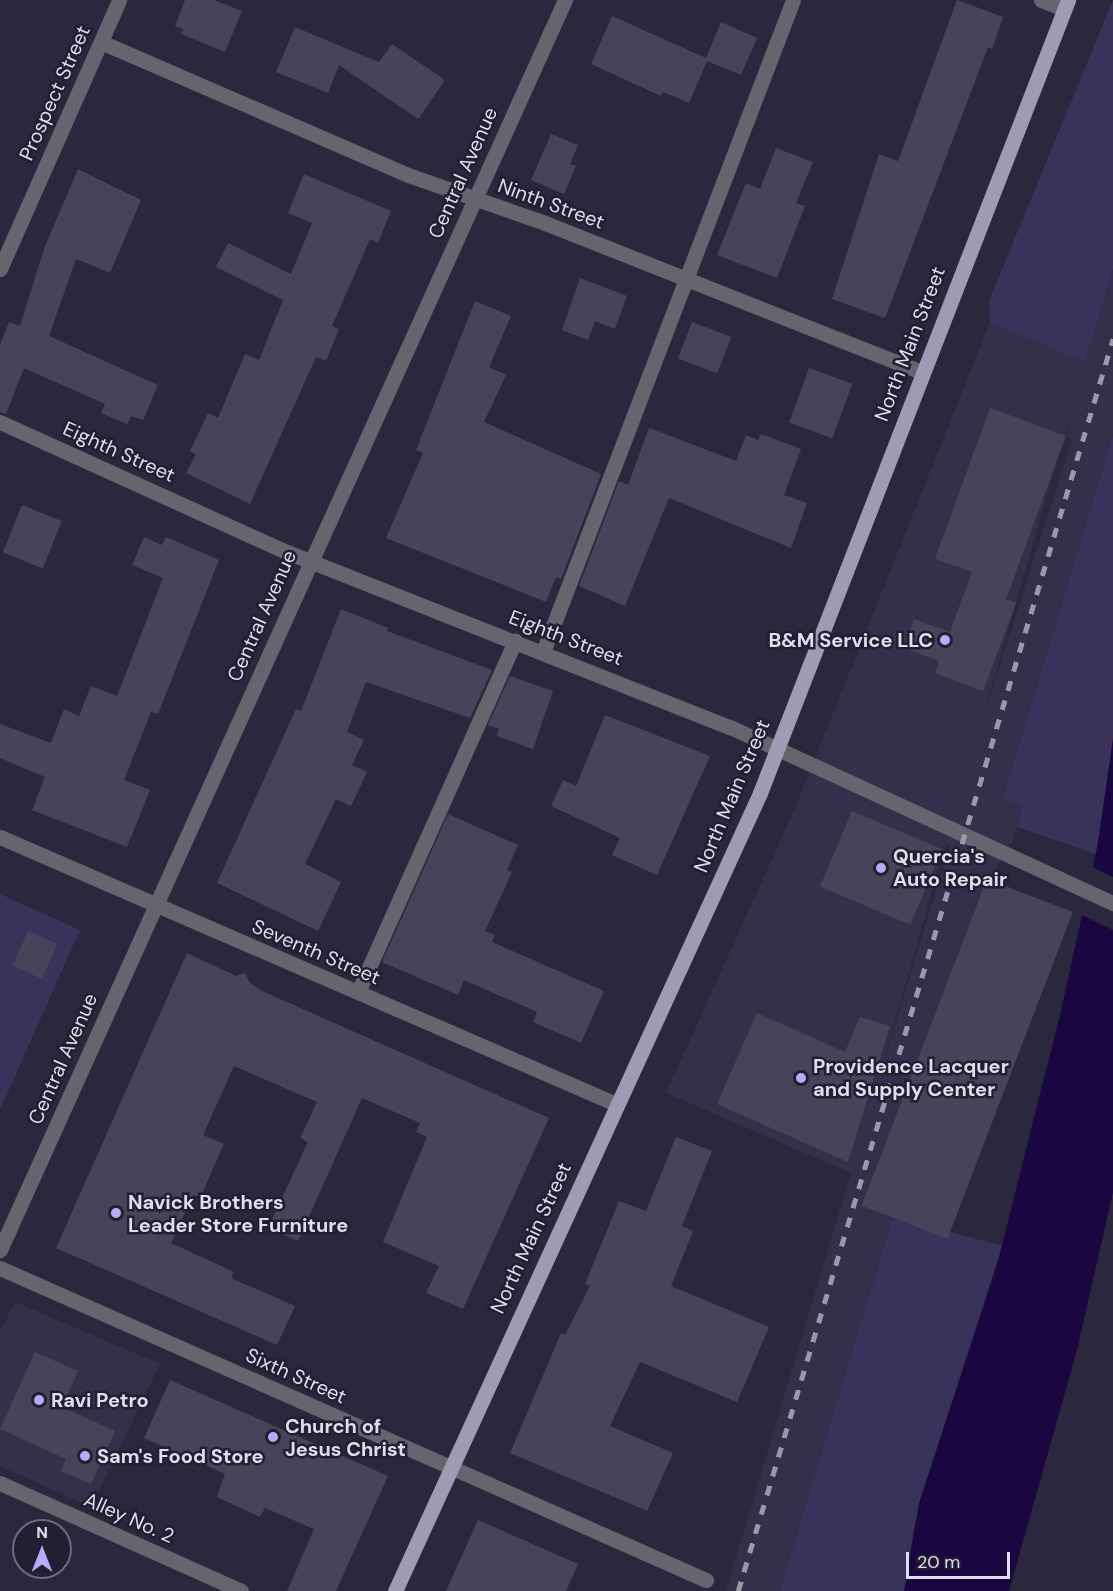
<!DOCTYPE html>
<html>
<head>
<meta charset="utf-8">
<style>
  body { margin:0 }
  #map { position:relative; width:1113px; height:1591px; overflow:hidden; background:#2b283d; font-family:"DM Sans",sans-serif }
  div>[style] { position:absolute }
  [style*='--x'] { left:calc(var(--x)*1px); top:calc(var(--y)*1px); width:calc(var(--w)*1px); rotate:calc(var(--a)*1deg) }
  .built>* { inset:0; background:#34304b }
  .green>* { inset:0; background:#39325b }
  .water>* { inset:0; background:#1a0641 }
  .pier>* { inset:0; background:#2b283d }
  .building>* { inset:0; background:#47445a; transform-origin:0 0 }
  .minor>* { height:15px; margin:-7.5px; padding:0 7.5px; transform-origin:7.5px; border-radius:7.5px; background:#65646f }
  .major>* { height:15px; margin:-7.5px; padding:0 7.5px; transform-origin:7.5px; border-radius:7.5px; background:#9e9cb2 }
  .rail>* { height:4.5px; margin-top:-2.25px; transform-origin:0; background:repeating-linear-gradient(90deg,#9a99a9 0 10px,transparent 0 20px) }
  .dots>* { width:16px; height:16px; translate:-50% -50%; box-sizing:border-box; border:3px solid #221f33; border-radius:50% }
  span { translate:-50% -50%; white-space:nowrap; text-align:center; line-height:1.15; -webkit-text-stroke:5px #221f33; paint-order:stroke }
  .street-label { font-size:20px; color:#dfdeec }
  .poi-label { font-size:20px; color:#dfdeec; font-weight:700 }
  .right { translate:-100% -50%; text-align:right }
  .left { translate:0 -50%; text-align:left }
  .north { position:absolute; left:12px; top:1519px; width:60px; height:60px; box-sizing:border-box; background:#221f33; border:2px solid #6e6b7d; border-radius:50%; rotate:0deg; font-size:16px; font-weight:700; line-height:24px; text-align:center; color:#dfdeec }
  .north::after { content:''; display:block; margin:auto; width:21px; height:27px; background:#b6acf8; clip-path:polygon(50% 0,100% 100%,50% 72%,0 100%) }
  .scale { position:absolute; left:906px; top:1552px; width:104px; height:27px; box-sizing:border-box; border:3px solid #dfdeec; border-top:0; padding-left:8px; font-size:18px; line-height:21px; white-space:nowrap; color:#dfdeec; -webkit-text-stroke:4px #221f33; paint-order:stroke }
</style>
</head>
<body>
<div id="map">
  <div class="built">
    <i style="clip-path:polygon(evenodd,1113px 270px,1113px 435px,1003px 798px,1022px 807px,1006px 861px,1000px 859px,781px 1591px,726px 1591px,851px 1173px,666px 1093px,794px 811px,990px 322px,1085px 362px,1113px 270px,1074px 402px,1066px 434px,1072px 440px,982px 721px,1074px 402px,1113px 270px,946px 843px,950px 844px,873px 1098px,946px 843px)"></i>
    <i style="clip-path:polygon(15px 1302px,160px 1364px,91px 1507px,0 1466px,0 1332px)"></i>
  </div>
  <div class="green">
    <i style="clip-path:polygon(1113px 0,1113px 270px,1085px 362px,990px 322px,989px 301px)"></i>
    <i style="clip-path:polygon(1113px 435px,1113px 739px,1096px 854px,1017px 827px,1022px 807px,1003px 798px)"></i>
    <i style="clip-path:polygon(0 894px,80px 930px,0 1110px)"></i>
    <i style="clip-path:polygon(901px 1218px,1002px 1246px,913px 1532px,905px 1591px,780px 1591px,892px 1220px)"></i>
  </div>
  <div class="water">
    <i style="clip-path:polygon(1113px 739px,1113px 1192px,1077px 1350px,1009px 1591px,904px 1591px,919px 1503px,998px 1261px,1060px 1015px,1098px 843px)"></i>
  </div>
  <div class="pier">
    <i style="clip-path:polygon(1090px 866px,1113px 877px,1113px 930px,1080px 914px)"></i>
  </div>
  <div class="building">
    <i style="clip-path:polygon(185px 0,214px 0,242px 11px,225px 52px,181px 34px,183px 29px,175px 26px)"></i>
    <i style="clip-path:polygon(957px 0,1003px 17px,992px 49px,988px 47px,885px 318px,832px 299px,879px 154px,898px 161px)"></i>
    <i style="clip-path:polygon(612px 16px,706px 58px,721px 22px,757px 38px,741px 75px,707px 61px,689px 103px,663px 92px,661px 96px,591px 64px)"></i>
    <i style="clip-path:polygon(295px 27px,379px 62px,392px 44px,445px 80px,418px 119px,339px 65px,328px 93px,276px 72px)"></i>
    <i style="clip-path:polygon(551px 134px,578px 145px,570px 164px,576px 166px,564px 194px,531px 180px)"></i>
    <i style="clip-path:polygon(776px 148px,813px 162px,796px 203px,805px 206px,777px 278px,717px 255px,746px 183px,760px 189px)"></i>
    <i style="clip-path:polygon(78px 169px,141px 200px,110px 273px,76px 259px,49px 336px,158px 385px,143px 420px,131px 416px,127px 424px,101px 413px,105px 404px,24px 368px,6px 414px,0 412px,0 345px,9px 322px,20px 326px,45px 246px)"></i>
    <i style="clip-path:polygon(304px 174px,391px 211px,378px 243px,370px 239px,332px 326px,339px 329px,326px 361px,316px 357px,250px 504px,186px 473px,196px 454px,190px 451px,208px 413px,218px 418px,245px 354px,259px 360px,283px 300px,216px 267px,228px 243px,291px 274px,312px 223px,288px 213px)"></i>
    <i style="clip-path:polygon(580px 278px,627px 296px,615px 329px,595px 321px,588px 340px,562px 330px)"></i>
    <i style="clip-path:polygon(475px 301px,511px 316px,489px 367px,506px 375px,484px 422px,601px 474px,561px 579px,556px 577px,546px 602px,386px 538px,423px 453px,416px 450px)"></i>
    <i style="left:692px;top:322px;width:42px;height:39px;rotate:21deg"></i>
    <i style="left:809px;top:368px;width:46px;height:58px;rotate:20deg"></i>
    <i style="clip-path:polygon(990px 408px,1066px 436px,1006px 599px,1016px 603px,983px 691px,935px 673px,939px 661px,904px 648px,914px 619px,950px 632px,972px 572px,935px 559px)"></i>
    <i style="clip-path:polygon(649px 428px,736px 461px,746px 435px,758px 440px,761px 434px,801px 449px,784px 495px,807px 503px,791px 548px,669px 498px,625px 606px,579px 586px,619px 481px,628px 485px)"></i>
    <i style="left:22px;top:505px;width:43px;height:51px;rotate:22deg"></i>
    <i style="clip-path:polygon(144px 537px,162px 545px,166px 537px,219px 560px,158px 714px,151px 712px,124px 780px,150px 790px,127px 847px,32px 810px,45px 777px,0 758px,0 724px,51px 743px,64px 709px,79px 716px,91px 686px,117px 696px,163px 578px,132px 565px)"></i>
    <i style="clip-path:polygon(341px 609px,388px 628px,387px 631px,492px 670px,470px 718px,366px 682px,347px 732px,364px 740px,352px 765px,367px 772px,351px 806px,336px 799px,305px 864px,341px 882px,318px 931px,217px 883px,296px 709px,301px 711px)"></i>
    <i style="clip-path:polygon(510px 676px,553px 691px,533px 749px,497px 736px,499px 729px,488px 725px)"></i>
    <i style="clip-path:polygon(605px 715px,710px 756px,657px 875px,612px 855px,620px 838px,551px 806px,563px 780px,576px 786px)"></i>
    <i style="left:852px;top:811px;width:98px;height:82px;rotate:23deg"></i>
    <i style="clip-path:polygon(448px 814px,518px 845px,507px 870px,512px 872px,485px 931px,495px 935px,492px 942px,604px 991px,581px 1043px,533px 1022px,537px 1012px,464px 980px,458px 995px,382px 962px)"></i>
    <i style="left:987px;top:879px;width:92px;height:350px;rotate:21deg"></i>
    <i style="left:28px;top:931px;width:32px;height:38px;rotate:24deg"></i>
    <i style="clip-path:polygon(187px 953px,236px 976px,245px 973px,250px 983px,262px 991px,549px 1118px,463px 1309px,426px 1293px,439px 1266px,383px 1242px,427px 1137px,416px 1132px,420px 1123px,362px 1098px,298px 1241px,268px 1228px,308px 1142px,300px 1138px,317px 1102px,234px 1066px,203px 1135px,224px 1144px,200px 1198px,193px 1195px,171px 1243px,234px 1272px,231px 1278px,295px 1306px,277px 1345px,56px 1248px)"></i>
    <i style="clip-path:polygon(757px 1013px,845px 1052px,860px 1017px,890px 1026px,848px 1162px,717px 1104px)"></i>
    <i style="clip-path:polygon(676px 1137px,712px 1151px,682px 1226px,693px 1231px,671px 1286px,769px 1327px,737px 1402px,640px 1362px,610px 1426px,673px 1453px,647px 1511px,510px 1453px,561px 1333px,565px 1335px,590px 1286px,585px 1284px,619px 1201px,646px 1211px)"></i>
    <i style="clip-path:polygon(35px 1352px,78px 1371px,62px 1407px,115px 1431px,91px 1484px,61px 1471px,66px 1459px,0 1429px)"></i>
    <i style="clip-path:polygon(170px 1380px,388px 1476px,336px 1591px,287px 1591px,314px 1529px,265px 1508px,260px 1517px,217px 1497px,225px 1474px,144px 1438px)"></i>
    <i style="clip-path:polygon(478px 1520px,578px 1564px,566px 1591px,446px 1591px)"></i>
  </div>
  <div class="minor">
    <i style="--x:1041;--y:0;--w:25;--a:21"></i>
    <i style="--x:101;--y:42;--w:335;--a:23.4"></i>
    <i style="--x:408;--y:175;--w:145;--a:19.3"></i>
    <i style="--x:545;--y:223;--w:405;--a:21.6"></i>
    <i style="--x:0;--y:269;--w:294;--a:-66.1"></i>
    <i style="--x:0;--y:422;--w:315;--a:24.4"></i>
    <i style="--x:287;--y:552;--w:476;--a:21.6"></i>
    <i style="--x:730;--y:727;--w:422;--a:24.7"></i>
    <i style="--x:543;--y:652;--w:698;--a:-69.02"></i>
    <i style="--x:0;--y:837;--w:671;--a:23.43"></i>
    <i style="--x:358;--y:992;--w:385;--a:-65.9"></i>
    <i style="--x:0;--y:1250;--w:1372;--a:-65.68"></i>
    <i style="--x:0;--y:1268;--w:772;--a:23.84"></i>
    <i style="--x:0;--y:1483;--w:264;--a:24.1"></i>
  </div>
  <div class="major">
    <i style="--x:395;--y:1591;--w:878;--a:-65.42"></i>
    <i style="--x:760;--y:793;--w:851;--a:-68.77"></i>
  </div>
  <div class="rail">
    <i style="--x:738;--y:1591;--w:1307;--a:-73.33"></i>
  </div>
  <div class="dots">
    <i style="left:945px;top:640px;background:#b6acf8"></i>
    <i style="left:881px;top:868px;background:#b6acf8"></i>
    <i style="left:801px;top:1078px;background:#b6acf8"></i>
    <i style="left:116px;top:1213px;background:#b6acf8"></i>
    <i style="left:39px;top:1400px;background:#b6acf8"></i>
    <i style="left:273px;top:1437px;background:#b6acf8"></i>
    <i style="left:85px;top:1456px;background:#b6acf8"></i>
  </div>
  <div class="street-label">
    <span style="left:55px;top:93px;rotate:-66deg">Prospect Street</span>
    <span style="left:463px;top:173px;rotate:-66deg">Central Avenue</span>
    <span style="left:551px;top:204px;rotate:20deg">Ninth Street</span>
    <span style="left:910px;top:344px;rotate:-69deg">North Main Street</span>
    <span style="left:119px;top:452px;rotate:24deg">Eighth Street</span>
    <span style="left:262px;top:616px;rotate:-66deg">Central Avenue</span>
    <span style="left:566px;top:638px;rotate:21deg">Eighth Street</span>
    <span style="left:732px;top:796px;rotate:-67deg">North Main Street</span>
    <span style="left:316px;top:952px;rotate:23deg">Seventh Street</span>
    <span style="left:63px;top:1059px;rotate:-66deg">Central Avenue</span>
    <span style="left:531px;top:1238px;rotate:-65deg">North Main Street</span>
    <span style="left:296px;top:1376px;rotate:24deg">Sixth Street</span>
    <span style="left:129px;top:1518px;rotate:24deg">Alley No. 2</span>
  </div>
  <div class="poi-label">
    <span class="right" style="left:933px;top:640px">B&amp;M Service LLC</span>
    <span class="left" style="left:893px;top:868px">Quercia's<br>Auto Repair</span>
    <span class="left" style="left:813px;top:1078px">Providence Lacquer<br>and Supply Center</span>
    <span class="left" style="left:128px;top:1214px">Navick Brothers<br>Leader Store Furniture</span>
    <span class="left" style="left:51px;top:1400px">Ravi Petro</span>
    <span class="left" style="left:285px;top:1438px">Church of<br>Jesus Christ</span>
    <span class="left" style="left:97px;top:1456px">Sam's Food Store</span>
  </div>
  <div class="north">N</div>
  <div class="scale">20 m</div>
</div>
</body>
</html>
